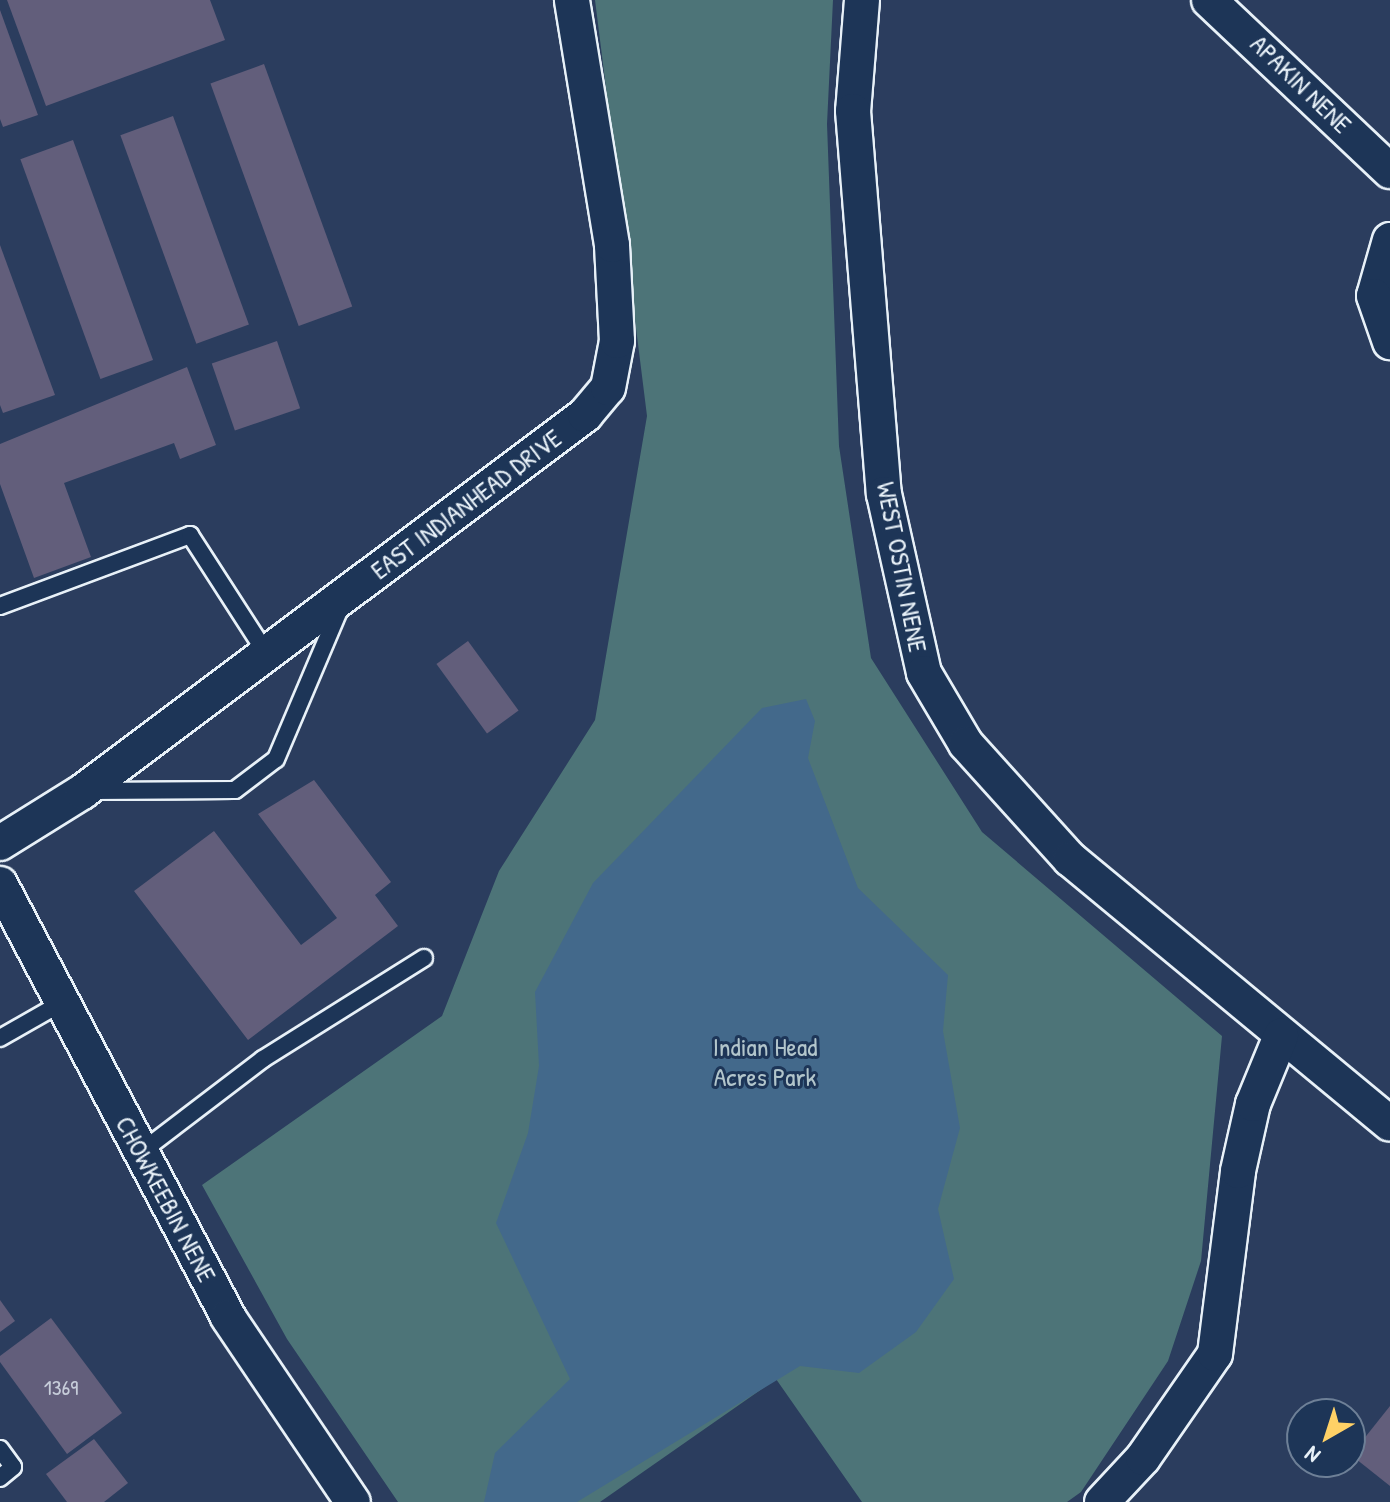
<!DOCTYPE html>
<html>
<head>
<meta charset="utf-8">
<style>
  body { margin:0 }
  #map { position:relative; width:1390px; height:1502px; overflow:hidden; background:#2b3d5e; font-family:"Patrick Hand",sans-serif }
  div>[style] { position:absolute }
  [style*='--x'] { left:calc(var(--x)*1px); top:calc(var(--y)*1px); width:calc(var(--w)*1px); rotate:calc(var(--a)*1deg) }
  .green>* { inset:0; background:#4d7478 }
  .water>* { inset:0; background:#43698b }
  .building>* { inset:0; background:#625e7b; transform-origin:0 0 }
  .roads { filter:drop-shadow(2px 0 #e8f1f8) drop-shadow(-2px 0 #e8f1f8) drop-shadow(0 2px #e8f1f8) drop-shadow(0 -2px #e8f1f8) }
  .service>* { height:16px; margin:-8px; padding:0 8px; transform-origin:8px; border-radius:8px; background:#1d3557 }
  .minor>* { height:34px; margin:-17px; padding:0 17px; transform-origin:17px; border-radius:17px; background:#1d3557 }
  span { translate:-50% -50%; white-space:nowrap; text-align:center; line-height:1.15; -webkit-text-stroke:6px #1d3557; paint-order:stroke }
  .number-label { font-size:22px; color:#c6ccd9 }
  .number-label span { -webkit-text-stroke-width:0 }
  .street-label { font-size:26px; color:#e8f1f8 }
  .park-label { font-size:26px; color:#b2c5cb }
  .north { position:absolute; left:1286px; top:1398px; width:80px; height:80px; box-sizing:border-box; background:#1d3557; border:2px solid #6e8097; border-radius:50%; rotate:219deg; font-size:22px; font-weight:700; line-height:32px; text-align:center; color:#e8f1f8 }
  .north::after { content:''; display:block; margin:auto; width:28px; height:36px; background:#ffd166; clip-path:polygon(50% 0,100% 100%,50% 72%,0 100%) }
</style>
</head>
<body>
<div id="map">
  <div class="green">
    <i style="clip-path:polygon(595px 0,833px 0,827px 124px,839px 446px,871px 658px,982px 832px,1222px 1036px,1201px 1261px,1168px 1361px,1081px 1492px,1067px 1502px,862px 1502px,776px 1379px,600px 1502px,398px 1502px,287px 1339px,202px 1185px,442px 1016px,499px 871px,595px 720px,647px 416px)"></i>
  </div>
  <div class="water">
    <i style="clip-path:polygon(806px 699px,815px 721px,808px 758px,858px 888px,948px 975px,943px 1031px,960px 1128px,938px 1209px,954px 1279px,916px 1332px,859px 1373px,800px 1366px,577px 1502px,484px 1502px,495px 1453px,570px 1379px,496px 1223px,528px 1133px,539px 1066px,535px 992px,593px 883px,762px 708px)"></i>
  </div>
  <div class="building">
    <i style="clip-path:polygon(7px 0,210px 0,225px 40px,46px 106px)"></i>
    <i style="clip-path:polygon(0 10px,38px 115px,3px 127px,0 119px)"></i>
    <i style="left:264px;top:64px;width:258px;height:57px;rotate:70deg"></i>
    <i style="left:173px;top:116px;width:222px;height:56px;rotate:70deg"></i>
    <i style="left:73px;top:140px;width:234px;height:56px;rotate:70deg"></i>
    <i style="clip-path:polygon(0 245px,55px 395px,3px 413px,0 405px)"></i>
    <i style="left:277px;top:341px;width:71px;height:69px;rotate:71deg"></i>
    <i style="clip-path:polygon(187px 367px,216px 445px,180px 459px,174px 443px,64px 483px,91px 557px,34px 578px,0 484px,0 444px)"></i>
    <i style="left:468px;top:641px;width:86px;height:39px;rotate:54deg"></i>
    <i style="clip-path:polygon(314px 780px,391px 882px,375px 895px,398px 926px,248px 1040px,134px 891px,214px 831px,301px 945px,337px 918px,258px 814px)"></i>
    <i style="clip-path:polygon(0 1300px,15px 1321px,0 1332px)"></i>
    <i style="clip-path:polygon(51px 1318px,122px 1413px,67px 1454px,0 1362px,0 1356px)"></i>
    <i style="clip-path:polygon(1390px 1406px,1390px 1486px,1351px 1455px)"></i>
    <i style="clip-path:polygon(94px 1439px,128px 1483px,104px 1502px,67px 1502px,46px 1474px)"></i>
  </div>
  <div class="roads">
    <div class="service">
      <i style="--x:0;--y:606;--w:203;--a:-20.5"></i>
      <i style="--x:190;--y:535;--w:140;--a:57.2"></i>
      <i style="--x:92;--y:791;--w:143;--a:-0.4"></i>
      <i style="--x:235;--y:790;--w:51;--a:-37.1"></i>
      <i style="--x:276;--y:759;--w:166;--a:-67"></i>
      <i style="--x:0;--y:1038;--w:73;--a:-29.7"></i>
      <i style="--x:141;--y:1152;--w:153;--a:-37.3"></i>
      <i style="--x:263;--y:1059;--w:190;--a:-32.1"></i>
      <i style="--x:0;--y:1449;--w:22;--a:54"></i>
      <i style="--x:13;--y:1467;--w:17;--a:140"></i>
    </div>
    <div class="minor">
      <i style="--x:862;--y:0;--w:111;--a:94.6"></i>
      <i style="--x:853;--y:111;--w:384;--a:85.4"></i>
      <i style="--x:884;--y:494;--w:183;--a:77.4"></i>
      <i style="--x:924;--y:673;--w:82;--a:59.4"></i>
      <i style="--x:966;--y:744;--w:155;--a:47.9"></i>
      <i style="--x:1070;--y:859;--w:415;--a:39.6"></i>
      <i style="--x:1209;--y:0;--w:249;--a:43.4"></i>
      <i style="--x:1390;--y:240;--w:58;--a:105.9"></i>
      <i style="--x:1374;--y:296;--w:49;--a:70.8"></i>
      <i style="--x:0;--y:843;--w:97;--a:-31.9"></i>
      <i style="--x:82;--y:792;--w:629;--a:-36.85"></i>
      <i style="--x:585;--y:415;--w:35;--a:-50"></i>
      <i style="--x:608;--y:388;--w:48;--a:-79.2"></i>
      <i style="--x:617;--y:341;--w:96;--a:-93"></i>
      <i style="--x:612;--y:245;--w:248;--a:-99.3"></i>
      <i style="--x:0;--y:884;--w:489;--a:62.2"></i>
      <i style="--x:228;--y:1317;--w:223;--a:56"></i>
      <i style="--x:1102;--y:1502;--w:60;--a:-47"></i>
      <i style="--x:1143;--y:1458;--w:126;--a:-55.3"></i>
      <i style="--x:1215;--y:1354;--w:184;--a:-82.8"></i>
      <i style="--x:1238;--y:1171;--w:69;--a:-77.4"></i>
      <i style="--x:1253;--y:1104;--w:74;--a:-67.6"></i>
    </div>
  </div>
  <div class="number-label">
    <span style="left:61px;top:1388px">1369</span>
  </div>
  <div class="street-label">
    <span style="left:1301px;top:84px;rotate:44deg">APAKIN NENE</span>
    <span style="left:466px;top:504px;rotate:-37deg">EAST INDIANHEAD DRIVE</span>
    <span style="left:902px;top:567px;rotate:79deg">WEST OSTIN NENE</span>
    <span style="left:166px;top:1199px;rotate:62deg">CHOWKEEBIN NENE</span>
  </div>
  <div class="park-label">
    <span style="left:765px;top:1062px">Indian Head<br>Acres Park</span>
  </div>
  <div class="north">N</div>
</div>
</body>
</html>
